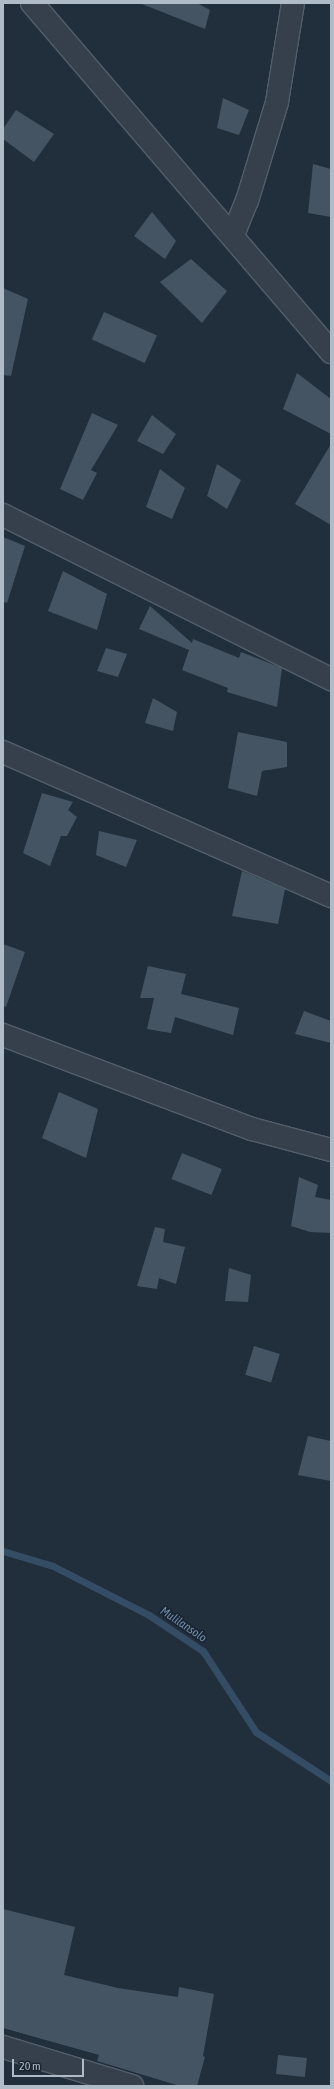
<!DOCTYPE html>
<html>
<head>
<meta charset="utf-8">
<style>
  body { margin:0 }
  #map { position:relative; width:334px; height:2089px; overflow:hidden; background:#212f3c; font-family:"Asap Condensed",sans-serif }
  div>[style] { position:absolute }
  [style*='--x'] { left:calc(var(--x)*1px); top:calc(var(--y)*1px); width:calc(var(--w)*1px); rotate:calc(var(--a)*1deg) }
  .stream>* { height:7px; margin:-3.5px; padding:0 3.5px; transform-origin:3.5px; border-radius:3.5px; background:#344c64 }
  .building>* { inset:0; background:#445463; transform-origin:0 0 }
  .roads { filter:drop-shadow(1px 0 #535e6a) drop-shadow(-1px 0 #535e6a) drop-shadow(0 1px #535e6a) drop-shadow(0 -1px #535e6a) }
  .minor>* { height:22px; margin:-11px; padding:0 11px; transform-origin:11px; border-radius:11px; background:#35404c }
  span { translate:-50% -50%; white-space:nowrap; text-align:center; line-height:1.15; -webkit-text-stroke:3.5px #1a2531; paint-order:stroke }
  .water-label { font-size:12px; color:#6f8ead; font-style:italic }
  .frame { position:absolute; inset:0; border:4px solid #b0bbc8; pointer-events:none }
  .scale { position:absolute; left:12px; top:2059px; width:72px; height:18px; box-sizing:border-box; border:2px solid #b0bbc8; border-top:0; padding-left:5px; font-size:12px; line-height:14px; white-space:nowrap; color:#b0bbc8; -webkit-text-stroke:3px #1a2531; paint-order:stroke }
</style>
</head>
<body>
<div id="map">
  <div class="stream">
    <i style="--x:3;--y:1551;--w:52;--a:16.7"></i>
    <i style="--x:53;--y:1566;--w:108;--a:27"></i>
    <i style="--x:149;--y:1615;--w:65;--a:33.7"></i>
    <i style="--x:203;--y:1651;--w:97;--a:56.8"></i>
    <i style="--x:256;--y:1732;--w:90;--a:33.2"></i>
  </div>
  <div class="building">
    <i style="clip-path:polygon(197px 3px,210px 10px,205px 29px,142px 4px)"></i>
    <i style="clip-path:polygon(223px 98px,249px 110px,239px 135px,217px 128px)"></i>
    <i style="clip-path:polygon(16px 110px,54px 134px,34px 162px,3px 139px,3px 129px)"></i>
    <i style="clip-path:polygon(313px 164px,331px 169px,331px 217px,308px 213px)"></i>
    <i style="clip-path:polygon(152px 212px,176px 241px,165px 259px,134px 236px)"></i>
    <i style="clip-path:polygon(191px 259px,227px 291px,202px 323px,160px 282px)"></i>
    <i style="clip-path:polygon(3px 288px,28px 299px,11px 376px,3px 375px)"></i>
    <i style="left:104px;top:312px;width:58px;height:30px;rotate:24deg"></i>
    <i style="clip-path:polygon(297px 373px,331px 399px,331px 434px,283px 409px)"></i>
    <i style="clip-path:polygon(92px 413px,118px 425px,91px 470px,97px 473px,83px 500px,60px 489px)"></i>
    <i style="clip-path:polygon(152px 415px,176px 434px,163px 454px,137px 441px)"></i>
    <i style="clip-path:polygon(331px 444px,331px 525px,295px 504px)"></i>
    <i style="clip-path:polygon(217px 464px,241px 480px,227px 509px,207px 496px)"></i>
    <i style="clip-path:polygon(160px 469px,185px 488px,172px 519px,146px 507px)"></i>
    <i style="clip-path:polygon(3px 537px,25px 546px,7px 603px,3px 602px)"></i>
    <i style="clip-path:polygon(63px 571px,107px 594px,97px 630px,48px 611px)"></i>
    <i style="clip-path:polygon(150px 606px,192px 643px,193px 639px,239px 658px,241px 652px,282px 668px,277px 707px,227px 692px,228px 688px,182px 670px,189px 650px,139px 629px)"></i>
    <i style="clip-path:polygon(106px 648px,127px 654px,118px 677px,97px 671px)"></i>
    <i style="clip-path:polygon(153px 698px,177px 712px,173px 731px,145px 723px)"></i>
    <i style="clip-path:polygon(238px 732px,287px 742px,287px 767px,262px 771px,257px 796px,228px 788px)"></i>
    <i style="clip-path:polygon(42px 793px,73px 802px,68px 810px,77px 817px,67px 836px,61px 836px,50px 866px,23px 853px)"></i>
    <i style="clip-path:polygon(99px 831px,137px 840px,126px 867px,96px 855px)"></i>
    <i style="clip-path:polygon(242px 871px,285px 889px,278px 924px,232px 916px)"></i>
    <i style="clip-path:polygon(3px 944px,25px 952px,6px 1007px,3px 1006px)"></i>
    <i style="clip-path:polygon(148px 966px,186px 974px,181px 994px,239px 1008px,233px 1035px,175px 1017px,171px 1033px,147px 1029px,154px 998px,140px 998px)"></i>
    <i style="clip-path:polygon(304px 1011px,331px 1021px,331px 1043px,295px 1034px)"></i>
    <i style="clip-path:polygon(59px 1092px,98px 1109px,86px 1158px,42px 1138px)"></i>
    <i style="left:182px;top:1153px;width:43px;height:28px;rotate:22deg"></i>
    <i style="clip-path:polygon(299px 1177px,318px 1185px,315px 1197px,331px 1200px,331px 1233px,310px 1232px,291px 1226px)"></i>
    <i style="clip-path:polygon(155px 1227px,165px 1229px,163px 1242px,185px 1247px,176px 1284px,159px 1278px,157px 1289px,137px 1286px)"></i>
    <i style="clip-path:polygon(229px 1268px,251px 1275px,248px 1302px,225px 1301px)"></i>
    <i style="left:254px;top:1346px;width:27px;height:30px;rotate:17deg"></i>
    <i style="clip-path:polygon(308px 1436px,331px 1441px,331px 1481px,298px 1475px)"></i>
    <i style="clip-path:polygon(3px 1909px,75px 1927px,64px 1975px,118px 1988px,178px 1997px,179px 1987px,214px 1994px,203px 2056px,205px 2057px,197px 2086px,180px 2086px,97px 2061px,99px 2055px,3px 2028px)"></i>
    <i style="left:278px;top:2055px;width:29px;height:19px;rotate:6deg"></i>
  </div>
  <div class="roads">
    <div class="minor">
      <i style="--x:32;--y:3;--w:460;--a:49.4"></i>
      <i style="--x:233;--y:235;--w:37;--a:-68"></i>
      <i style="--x:247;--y:201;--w:103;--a:-73.1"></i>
      <i style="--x:277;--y:102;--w:100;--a:-80.8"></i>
      <i style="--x:3;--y:515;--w:367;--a:26.6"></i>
      <i style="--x:3;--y:752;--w:358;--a:23.7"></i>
      <i style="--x:3;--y:1035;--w:266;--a:20.7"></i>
      <i style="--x:252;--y:1129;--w:82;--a:14.9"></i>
      <i style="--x:3;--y:2047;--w:135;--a:16.8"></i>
    </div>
  </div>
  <div class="water-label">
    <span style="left:183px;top:1625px;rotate:34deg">Mulilansolo</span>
  </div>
  <div class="frame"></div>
  <div class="scale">20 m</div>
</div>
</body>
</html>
